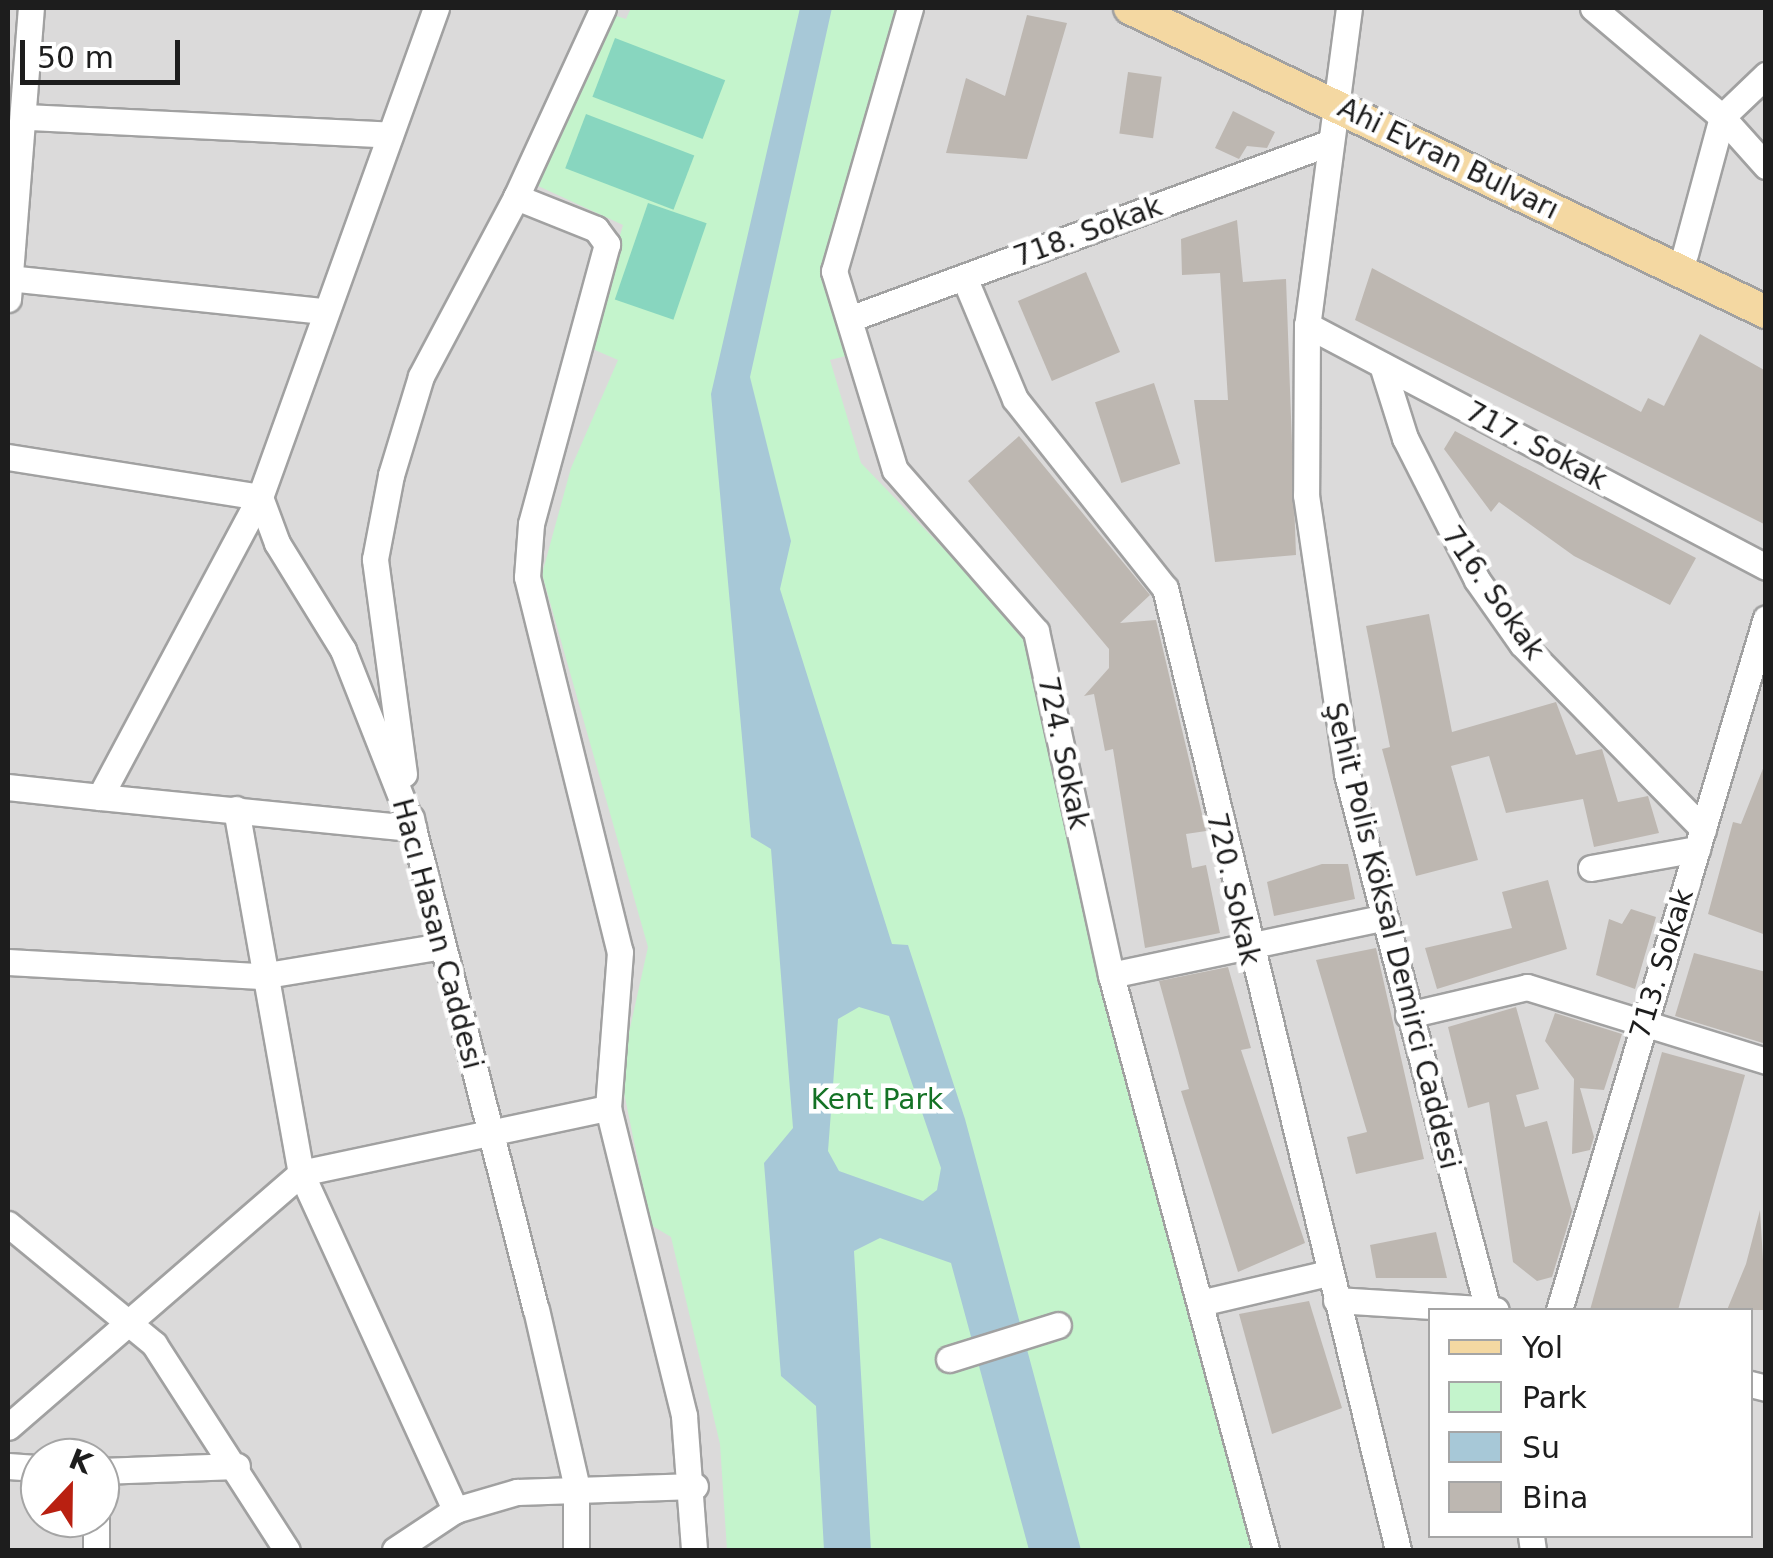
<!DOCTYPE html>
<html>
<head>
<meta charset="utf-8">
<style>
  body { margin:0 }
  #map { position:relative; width:1773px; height:1558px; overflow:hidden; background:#edebe4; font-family:"DejaVu Sans",sans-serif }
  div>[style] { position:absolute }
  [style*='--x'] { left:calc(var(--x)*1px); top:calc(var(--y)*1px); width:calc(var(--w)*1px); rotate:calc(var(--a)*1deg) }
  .residential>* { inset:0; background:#dbdada }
  .park>* { inset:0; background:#c4f4cc }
  .pitch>* { inset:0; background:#88d6bf; transform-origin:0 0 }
  .water>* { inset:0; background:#a7c8d7 }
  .building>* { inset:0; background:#bdb7b1; transform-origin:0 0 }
  .roads { filter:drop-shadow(2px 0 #a1a1a1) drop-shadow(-2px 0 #a1a1a1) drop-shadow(0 2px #a1a1a1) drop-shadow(0 -2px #a1a1a1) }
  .minor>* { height:25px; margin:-12.5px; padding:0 12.5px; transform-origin:12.5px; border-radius:12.5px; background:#fff }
  .major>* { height:32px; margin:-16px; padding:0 16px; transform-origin:16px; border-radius:16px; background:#f4d8a2 }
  span { translate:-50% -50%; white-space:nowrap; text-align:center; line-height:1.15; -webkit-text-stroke:9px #fff; paint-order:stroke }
  .street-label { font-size:28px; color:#1d1d1d }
  .park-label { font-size:28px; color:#147225 }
  .frame { position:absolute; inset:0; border:10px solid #1d1d1d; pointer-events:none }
  .legend { position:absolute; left:1428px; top:1308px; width:325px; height:230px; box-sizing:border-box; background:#fff; border:2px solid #a5a5a5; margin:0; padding:12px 18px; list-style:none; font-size:30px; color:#1d1d1d }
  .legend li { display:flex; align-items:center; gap:20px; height:50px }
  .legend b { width:50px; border:2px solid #a5a5a5 }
  .north { position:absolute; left:20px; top:1438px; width:100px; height:100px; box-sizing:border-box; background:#fff; border:2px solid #a5a5a5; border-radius:50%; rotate:22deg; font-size:28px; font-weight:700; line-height:40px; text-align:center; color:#1d1d1d }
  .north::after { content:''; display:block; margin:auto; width:35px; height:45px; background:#b92011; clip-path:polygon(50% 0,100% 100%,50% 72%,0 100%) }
  .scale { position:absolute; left:20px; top:40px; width:160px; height:45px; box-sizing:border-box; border:5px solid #1d1d1d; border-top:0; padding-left:12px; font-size:30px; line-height:35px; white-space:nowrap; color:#1d1d1d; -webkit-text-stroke:8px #fff; paint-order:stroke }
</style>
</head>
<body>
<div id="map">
  <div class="residential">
    <i style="clip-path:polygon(evenodd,8px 8px,1765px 8px,1765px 1550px,8px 1550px,8px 8px,1430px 1310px,1750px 1310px,1750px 1536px,1430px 1536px,1430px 1310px,8px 8px,40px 1458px,100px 1458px,100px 1518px,40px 1518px,40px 1458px)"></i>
  </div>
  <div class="park">
    <i style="clip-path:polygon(631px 8px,900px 8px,826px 273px,846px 356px,830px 360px,861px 463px,1024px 632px,1085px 914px,1258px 1550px,727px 1550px,720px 1444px,671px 1237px,651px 1225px,620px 1073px,648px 947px,542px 574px,571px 468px,618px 360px,588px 347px,623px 225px,536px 185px,535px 171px,610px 14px,626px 19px)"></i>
  </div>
  <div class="pitch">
    <i style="left:615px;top:38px;width:118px;height:63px;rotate:21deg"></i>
    <i style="left:586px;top:114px;width:116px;height:58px;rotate:21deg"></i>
    <i style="left:648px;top:203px;width:62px;height:102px;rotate:19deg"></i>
  </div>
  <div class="water">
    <i style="clip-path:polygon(evenodd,800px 8px,832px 8px,750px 377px,791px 541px,780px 589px,892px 944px,908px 945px,965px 1119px,1081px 1550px,1029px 1550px,951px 1263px,880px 1238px,854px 1251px,871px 1550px,824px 1550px,816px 1406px,781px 1376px,764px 1163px,793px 1128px,771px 849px,751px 837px,711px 394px,800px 8px,859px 1007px,889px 1016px,941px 1168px,937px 1190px,923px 1201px,839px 1171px,828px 1151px,838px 1019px,859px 1007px)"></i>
  </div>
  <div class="building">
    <i style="clip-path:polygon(1027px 15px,1067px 23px,1027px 159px,946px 153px,966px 78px,1005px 96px)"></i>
    <i style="left:1128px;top:72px;width:34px;height:62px;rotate:8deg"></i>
    <i style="clip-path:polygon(1233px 111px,1275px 132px,1267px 148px,1247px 146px,1239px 159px,1215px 148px)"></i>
    <i style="clip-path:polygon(1237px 220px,1243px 282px,1286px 279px,1296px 555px,1215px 562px,1194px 400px,1228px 400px,1220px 273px,1182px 275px,1181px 239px)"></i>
    <i style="clip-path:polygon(1372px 268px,1641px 412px,1648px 398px,1664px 406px,1700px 334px,1766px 371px,1766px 525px,1355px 320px)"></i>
    <i style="left:1086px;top:272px;width:87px;height:74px;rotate:67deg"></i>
    <i style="left:1154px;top:383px;width:85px;height:62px;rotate:72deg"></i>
    <i style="clip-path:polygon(1455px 431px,1696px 558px,1670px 605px,1574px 556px,1499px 502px,1491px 512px,1444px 449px)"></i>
    <i style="clip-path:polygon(1019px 436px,1150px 595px,1120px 623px,1156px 620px,1206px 831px,1186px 834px,1192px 868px,1206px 865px,1220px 933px,1145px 948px,1113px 749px,1105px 751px,1094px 694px,1084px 696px,1109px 668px,1109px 649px,968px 481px)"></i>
    <i style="clip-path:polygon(1429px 614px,1452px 732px,1556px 702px,1576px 755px,1602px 749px,1618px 802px,1648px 796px,1659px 833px,1594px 847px,1583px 799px,1506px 813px,1489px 756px,1451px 766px,1478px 860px,1416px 876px,1382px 749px,1390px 747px,1366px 626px)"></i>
    <i style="clip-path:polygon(1766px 761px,1766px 935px,1708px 914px,1733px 822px,1741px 824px)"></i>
    <i style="clip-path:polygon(1322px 864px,1348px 864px,1355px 899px,1274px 916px,1267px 882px)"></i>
    <i style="clip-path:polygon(1548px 880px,1567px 949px,1437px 989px,1425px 948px,1512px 928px,1502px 892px)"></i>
    <i style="clip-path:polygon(1631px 909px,1656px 917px,1635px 989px,1596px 975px,1609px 919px,1622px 924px)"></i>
    <i style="clip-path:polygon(1376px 948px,1424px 1159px,1356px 1174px,1347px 1137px,1367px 1132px,1316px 960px)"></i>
    <i style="clip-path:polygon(1694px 953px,1766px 972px,1766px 1044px,1675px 1016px)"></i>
    <i style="clip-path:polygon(1228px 967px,1251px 1048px,1241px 1050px,1305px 1243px,1238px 1272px,1181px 1091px,1189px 1089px,1159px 981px)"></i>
    <i style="clip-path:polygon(1516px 1007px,1539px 1089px,1516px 1095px,1525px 1127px,1547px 1121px,1572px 1211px,1552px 1277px,1537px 1281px,1513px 1262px,1489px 1102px,1468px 1108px,1448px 1027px)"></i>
    <i style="clip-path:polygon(1555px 1013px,1622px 1034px,1604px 1090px,1580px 1088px,1594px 1137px,1590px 1150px,1572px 1154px,1574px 1079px,1545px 1041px)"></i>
    <i style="clip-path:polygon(1662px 1052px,1745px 1075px,1733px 1118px,1678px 1310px,1590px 1310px)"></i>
    <i style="clip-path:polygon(1760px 1210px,1766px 1310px,1727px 1310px,1746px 1264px)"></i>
    <i style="clip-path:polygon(1436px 1232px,1447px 1278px,1376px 1278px,1370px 1245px)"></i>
    <i style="clip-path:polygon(1309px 1301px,1342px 1408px,1272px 1434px,1239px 1314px)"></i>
  </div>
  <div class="roads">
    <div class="minor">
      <i style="--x:436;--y:8;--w:520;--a:109.79"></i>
      <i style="--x:260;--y:497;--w:49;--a:69.7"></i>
      <i style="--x:277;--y:543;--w:126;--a:58.3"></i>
      <i style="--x:343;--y:650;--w:191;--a:68.5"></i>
      <i style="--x:413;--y:828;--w:496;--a:75.7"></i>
      <i style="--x:536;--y:1309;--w:180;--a:77.1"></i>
      <i style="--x:576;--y:1484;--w:66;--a:90"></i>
      <i style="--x:603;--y:8;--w:208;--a:114.7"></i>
      <i style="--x:516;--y:197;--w:86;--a:21.8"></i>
      <i style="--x:596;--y:229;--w:19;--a:54"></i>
      <i style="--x:607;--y:244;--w:290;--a:105.2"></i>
      <i style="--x:531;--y:524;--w:53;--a:94.3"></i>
      <i style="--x:527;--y:577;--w:386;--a:76.1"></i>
      <i style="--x:620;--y:952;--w:156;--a:94.4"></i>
      <i style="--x:608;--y:1108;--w:317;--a:76.1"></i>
      <i style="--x:684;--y:1416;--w:134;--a:85.7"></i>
      <i style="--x:910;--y:8;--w:274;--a:106.1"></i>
      <i style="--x:834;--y:271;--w:208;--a:73"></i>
      <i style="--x:895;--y:470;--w:214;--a:48.8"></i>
      <i style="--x:1036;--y:631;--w:352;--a:77.7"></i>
      <i style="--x:1111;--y:975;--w:596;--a:74.91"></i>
      <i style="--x:1349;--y:8;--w:320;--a:97.5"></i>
      <i style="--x:1307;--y:325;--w:170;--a:90.3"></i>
      <i style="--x:1306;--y:495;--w:282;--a:81.6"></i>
      <i style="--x:1347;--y:774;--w:554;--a:75.26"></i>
      <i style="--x:1593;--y:8;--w:169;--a:40.2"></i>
      <i style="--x:1722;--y:117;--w:66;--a:48.1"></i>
      <i style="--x:27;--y:117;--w:363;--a:2.8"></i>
      <i style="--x:1685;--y:254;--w:142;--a:-74.9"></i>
      <i style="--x:1722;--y:117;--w:61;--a:-43.7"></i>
      <i style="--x:964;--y:277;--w:132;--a:67.3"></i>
      <i style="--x:1015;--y:399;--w:241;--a:51.6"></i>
      <i style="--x:1165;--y:588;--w:990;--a:76.38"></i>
      <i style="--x:8;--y:278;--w:317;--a:6"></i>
      <i style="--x:8;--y:299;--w:292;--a:-85.5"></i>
      <i style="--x:849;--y:319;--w:508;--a:-20.15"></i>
      <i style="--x:1307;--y:325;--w:519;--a:27.8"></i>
      <i style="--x:1382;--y:365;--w:77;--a:72.5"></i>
      <i style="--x:1405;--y:438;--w:159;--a:63.1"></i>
      <i style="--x:1477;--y:580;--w:78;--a:54.9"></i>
      <i style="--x:1522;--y:644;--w:259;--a:45.6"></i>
      <i style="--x:8;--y:457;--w:255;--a:9"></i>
      <i style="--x:260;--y:497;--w:340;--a:118.1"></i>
      <i style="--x:100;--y:797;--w:93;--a:-173.8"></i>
      <i style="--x:404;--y:774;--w:217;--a:-97.7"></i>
      <i style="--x:375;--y:559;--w:86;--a:-79.2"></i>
      <i style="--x:391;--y:475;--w:103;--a:-73.1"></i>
      <i style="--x:421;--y:376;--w:203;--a:-62"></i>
      <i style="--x:100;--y:797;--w:315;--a:5.7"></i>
      <i style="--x:413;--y:828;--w:10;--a:-101"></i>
      <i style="--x:236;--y:809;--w:370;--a:79.9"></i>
      <i style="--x:301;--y:1173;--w:371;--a:65.4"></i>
      <i style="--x:1591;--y:868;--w:108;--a:-10.2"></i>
      <i style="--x:8;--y:962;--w:253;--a:3.2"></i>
      <i style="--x:261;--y:976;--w:183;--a:-9.4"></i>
      <i style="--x:1111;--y:975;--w:277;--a:-11.9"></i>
      <i style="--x:1408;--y:1015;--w:122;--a:-13.2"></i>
      <i style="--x:1527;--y:987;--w:250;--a:17.2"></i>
      <i style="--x:8;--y:1224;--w:189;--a:39.4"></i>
      <i style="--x:154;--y:1344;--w:245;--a:57.2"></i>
      <i style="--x:1336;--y:1300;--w:160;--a:3.6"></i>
      <i style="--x:1200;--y:1303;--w:131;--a:-13.2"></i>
      <i style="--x:1559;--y:1310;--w:722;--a:-73.35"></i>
      <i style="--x:949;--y:1359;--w:114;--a:-17.3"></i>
      <i style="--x:1750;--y:1384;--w:16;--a:14"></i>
      <i style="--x:8;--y:1427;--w:388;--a:-40.9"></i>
      <i style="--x:301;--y:1173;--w:314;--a:-12"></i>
      <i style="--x:8;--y:1466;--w:32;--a:4"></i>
      <i style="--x:100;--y:1471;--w:137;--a:-2.1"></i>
      <i style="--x:1531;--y:1536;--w:14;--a:82"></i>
      <i style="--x:96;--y:1550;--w:32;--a:-90"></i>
      <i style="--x:395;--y:1550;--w:72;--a:-33.7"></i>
      <i style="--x:455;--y:1510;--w:65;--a:-16.2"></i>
      <i style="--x:517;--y:1492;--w:178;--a:-1.9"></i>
    </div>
    <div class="major">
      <i style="--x:1130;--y:8;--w:705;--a:25.55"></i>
    </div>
  </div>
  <div class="street-label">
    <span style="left:1448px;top:159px;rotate:26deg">Ahi Evran Bulvarı</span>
    <span style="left:1088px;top:232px;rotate:-20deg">718. Sokak</span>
    <span style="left:1536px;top:446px;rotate:28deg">717. Sokak</span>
    <span style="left:1493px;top:593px;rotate:55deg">716. Sokak</span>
    <span style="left:1063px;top:753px;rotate:78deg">724. Sokak</span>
    <span style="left:1233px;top:889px;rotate:77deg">720. Sokak</span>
    <span style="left:437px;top:934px;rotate:75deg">Hacı Hasan Caddesi</span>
    <span style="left:1392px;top:936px;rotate:76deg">Şehit Polis Köksal Demirci Caddesi</span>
    <span style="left:1662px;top:964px;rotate:-73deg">713. Sokak</span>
  </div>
  <div class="park-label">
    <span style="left:877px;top:1100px">Kent Park</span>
  </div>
  <div class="frame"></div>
  <ul class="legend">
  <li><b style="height:12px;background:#f4d8a2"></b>Yol</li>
  <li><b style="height:28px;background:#c4f4cc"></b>Park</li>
  <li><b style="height:28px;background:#a7c8d7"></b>Su</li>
  <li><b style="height:28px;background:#bdb7b1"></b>Bina</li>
  </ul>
  <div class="north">K</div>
  <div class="scale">50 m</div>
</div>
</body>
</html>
